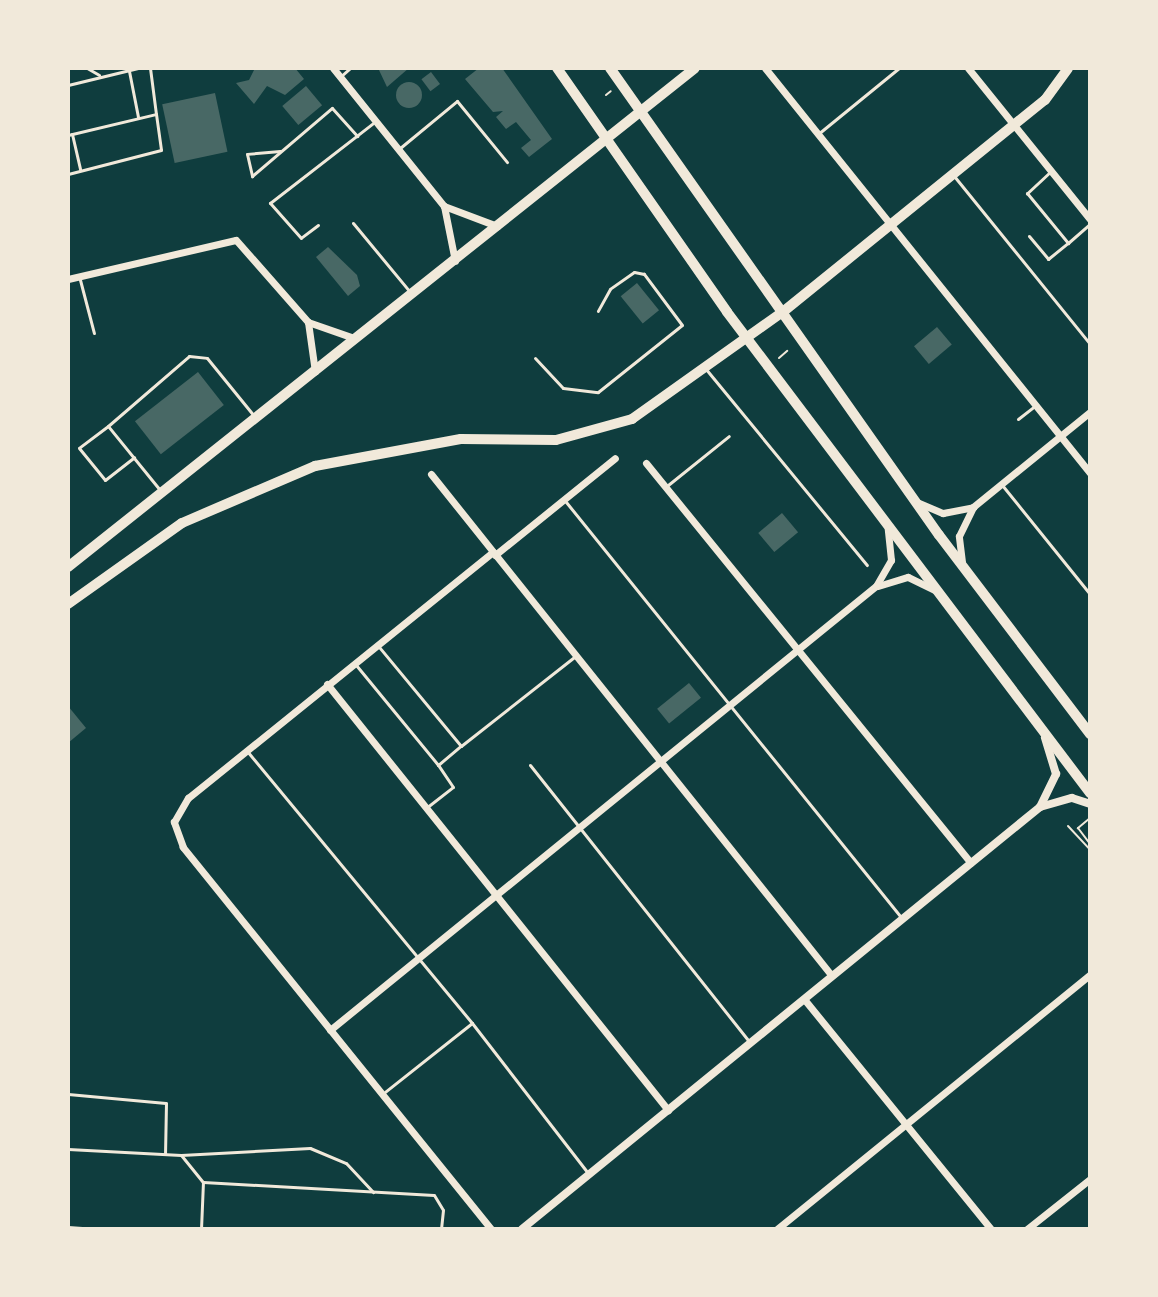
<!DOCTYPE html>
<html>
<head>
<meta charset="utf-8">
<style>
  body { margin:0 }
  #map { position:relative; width:1158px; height:1297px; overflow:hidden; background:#0f3d3e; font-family:"Alegreya Sans",sans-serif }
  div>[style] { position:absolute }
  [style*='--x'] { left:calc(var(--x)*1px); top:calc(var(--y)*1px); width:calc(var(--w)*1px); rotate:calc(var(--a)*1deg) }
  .building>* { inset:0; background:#486865; transform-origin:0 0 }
  .round { border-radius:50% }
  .path>* { height:2px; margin:-1px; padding:0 1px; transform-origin:1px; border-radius:1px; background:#f1e9da }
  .service>* { height:3px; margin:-1.5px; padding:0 1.5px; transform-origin:1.5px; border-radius:1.5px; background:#f1e9da }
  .minor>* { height:7px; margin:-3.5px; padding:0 3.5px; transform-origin:3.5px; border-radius:3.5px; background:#f1e9da }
  .tertiary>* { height:8px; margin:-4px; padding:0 4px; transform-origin:4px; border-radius:4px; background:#f1e9da }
  .primary>* { height:10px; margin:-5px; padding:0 5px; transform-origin:5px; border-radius:5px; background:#f1e9da }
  span { translate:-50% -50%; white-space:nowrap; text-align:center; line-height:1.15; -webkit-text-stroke:8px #f1e9da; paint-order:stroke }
  .frame { position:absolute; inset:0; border:70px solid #f1e9da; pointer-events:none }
</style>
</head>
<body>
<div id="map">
  <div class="building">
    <i style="clip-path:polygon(255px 68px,295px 68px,304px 79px,285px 95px,267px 86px,254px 104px,236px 83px,249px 80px)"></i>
    <i style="clip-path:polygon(378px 68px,409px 68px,387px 87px)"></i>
    <i style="clip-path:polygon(479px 68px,502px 68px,552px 139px,529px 157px,521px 148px,531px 140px,516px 122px,506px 129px,496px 117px,503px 111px,493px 112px,465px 79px)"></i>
    <i style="left:431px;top:72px;width:15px;height:12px;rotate:53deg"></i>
    <i class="round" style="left:396px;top:82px;width:26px;height:26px"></i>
    <i style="left:306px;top:86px;width:25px;height:31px;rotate:50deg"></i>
    <i style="left:215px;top:93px;width:60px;height:54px;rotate:78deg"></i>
    <i style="clip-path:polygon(328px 247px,357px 275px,360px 286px,348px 296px,316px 257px)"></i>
    <i style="left:637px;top:283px;width:35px;height:21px;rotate:51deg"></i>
    <i style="left:937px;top:327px;width:23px;height:30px;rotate:50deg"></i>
    <i style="left:198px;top:372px;width:42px;height:80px;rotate:52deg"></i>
    <i style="left:782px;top:513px;width:25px;height:31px;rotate:50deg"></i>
    <i style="left:689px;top:683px;width:19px;height:41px;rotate:51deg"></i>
    <i style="clip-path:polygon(68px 706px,86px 728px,68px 743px)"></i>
  </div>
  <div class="path">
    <i style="--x:606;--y:95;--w:6;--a:-39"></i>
    <i style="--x:779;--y:358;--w:11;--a:-41"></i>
    <i style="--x:1090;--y:818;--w:16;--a:140"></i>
    <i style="--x:1078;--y:828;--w:20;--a:53"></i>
    <i style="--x:1068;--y:826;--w:33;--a:47"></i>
  </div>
  <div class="service">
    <i style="--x:87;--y:68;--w:14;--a:30"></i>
    <i style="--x:150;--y:68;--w:46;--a:82.6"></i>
    <i style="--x:129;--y:71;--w:47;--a:78.9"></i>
    <i style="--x:340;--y:77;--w:13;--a:-42"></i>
    <i style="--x:68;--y:85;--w:72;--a:-13.7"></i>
    <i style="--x:72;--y:134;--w:36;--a:77"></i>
    <i style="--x:818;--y:134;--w:104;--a:-39.2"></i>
    <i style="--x:68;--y:135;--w:90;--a:-13.4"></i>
    <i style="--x:156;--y:114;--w:36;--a:82"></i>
    <i style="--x:161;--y:150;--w:96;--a:165.5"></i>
    <i style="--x:400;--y:148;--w:74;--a:-39.5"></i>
    <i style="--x:457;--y:101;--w:79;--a:50.7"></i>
    <i style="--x:280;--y:151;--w:33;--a:175"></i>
    <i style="--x:247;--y:154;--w:23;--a:77"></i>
    <i style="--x:252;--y:176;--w:105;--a:-40.4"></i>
    <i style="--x:332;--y:108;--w:38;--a:48"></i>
    <i style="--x:1051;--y:171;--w:33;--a:137"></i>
    <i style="--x:1027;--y:193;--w:65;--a:50.6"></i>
    <i style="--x:1068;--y:243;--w:29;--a:-41"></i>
    <i style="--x:954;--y:176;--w:216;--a:51"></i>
    <i style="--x:353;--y:223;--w:91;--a:50.4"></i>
    <i style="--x:318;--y:225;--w:21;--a:143"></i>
    <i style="--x:301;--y:238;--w:47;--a:-131.5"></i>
    <i style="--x:270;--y:203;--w:130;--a:-37.8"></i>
    <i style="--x:1029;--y:236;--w:30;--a:50"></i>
    <i style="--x:1048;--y:259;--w:26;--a:-39"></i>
    <i style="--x:79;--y:276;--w:59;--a:75.3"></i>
    <i style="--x:535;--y:358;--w:41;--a:47"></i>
    <i style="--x:563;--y:388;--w:35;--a:7"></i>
    <i style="--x:598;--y:392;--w:107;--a:-38.6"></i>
    <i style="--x:682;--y:325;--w:64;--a:-126.7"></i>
    <i style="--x:644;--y:274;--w:10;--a:-169"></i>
    <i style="--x:634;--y:272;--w:29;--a:145"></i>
    <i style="--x:610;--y:289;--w:25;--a:119"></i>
    <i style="--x:705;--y:368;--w:255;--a:50.6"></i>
    <i style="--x:1018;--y:419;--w:23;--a:-38"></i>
    <i style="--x:108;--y:426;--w:36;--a:143"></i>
    <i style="--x:79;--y:448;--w:41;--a:50.9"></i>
    <i style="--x:105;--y:480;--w:37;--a:-38"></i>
    <i style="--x:668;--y:485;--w:78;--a:-38.8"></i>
    <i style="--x:1002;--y:485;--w:140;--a:51.1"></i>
    <i style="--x:160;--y:490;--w:82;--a:-129.1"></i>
    <i style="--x:108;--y:426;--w:107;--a:-40.8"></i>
    <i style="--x:189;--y:356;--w:18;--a:6"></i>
    <i style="--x:207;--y:358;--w:76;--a:50.9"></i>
    <i style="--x:566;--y:502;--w:532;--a:51.1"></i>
    <i style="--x:356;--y:665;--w:129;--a:50.6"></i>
    <i style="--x:438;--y:765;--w:30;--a:-40"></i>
    <i style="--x:461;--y:746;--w:129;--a:-129.6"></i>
    <i style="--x:461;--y:746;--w:144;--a:-38.2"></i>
    <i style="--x:247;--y:751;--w:353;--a:50.4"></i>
    <i style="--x:472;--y:1023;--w:111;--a:141.6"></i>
    <i style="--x:530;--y:765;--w:355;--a:51.6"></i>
    <i style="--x:426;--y:808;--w:34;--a:-38"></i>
    <i style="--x:453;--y:787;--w:27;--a:-124"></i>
    <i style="--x:472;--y:1023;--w:188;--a:52.3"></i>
    <i style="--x:68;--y:1094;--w:98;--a:5.2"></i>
    <i style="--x:166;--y:1103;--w:51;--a:91.1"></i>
    <i style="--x:68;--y:1149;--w:113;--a:3"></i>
    <i style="--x:181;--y:1155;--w:35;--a:51"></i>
    <i style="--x:181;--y:1155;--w:129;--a:-3.1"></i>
    <i style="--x:310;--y:1148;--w:39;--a:23"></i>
    <i style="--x:346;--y:1163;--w:40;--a:47"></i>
    <i style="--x:68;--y:1227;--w:28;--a:4"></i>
    <i style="--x:201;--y:1229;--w:47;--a:-87.6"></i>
    <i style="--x:203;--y:1182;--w:231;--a:3.2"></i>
    <i style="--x:434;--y:1195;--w:17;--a:59"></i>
    <i style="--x:443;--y:1210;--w:19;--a:96"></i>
  </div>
  <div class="minor">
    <i style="--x:333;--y:68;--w:177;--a:51.2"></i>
    <i style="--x:444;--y:206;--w:56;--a:78.7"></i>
    <i style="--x:765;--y:68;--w:519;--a:51.25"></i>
    <i style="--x:968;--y:68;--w:194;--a:51.1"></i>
    <i style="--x:444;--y:206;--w:57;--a:20.7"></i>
    <i style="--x:68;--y:279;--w:172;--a:-13.1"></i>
    <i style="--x:236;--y:240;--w:109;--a:48.7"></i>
    <i style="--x:308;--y:322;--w:50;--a:82"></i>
    <i style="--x:308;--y:322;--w:49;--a:19.2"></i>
    <i style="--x:646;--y:463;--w:515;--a:50.91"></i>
    <i style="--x:431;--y:474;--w:642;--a:51.38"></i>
    <i style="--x:919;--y:503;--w:26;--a:23"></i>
    <i style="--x:943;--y:513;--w:31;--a:-11"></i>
    <i style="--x:495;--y:555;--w:154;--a:-38.9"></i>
    <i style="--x:962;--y:562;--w:26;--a:-97"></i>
    <i style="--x:959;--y:536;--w:32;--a:-64"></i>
    <i style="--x:973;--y:507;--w:151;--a:-39.1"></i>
    <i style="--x:878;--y:586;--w:31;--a:-17"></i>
    <i style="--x:908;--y:577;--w:28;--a:26"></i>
    <i style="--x:327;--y:684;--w:546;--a:51.32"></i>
    <i style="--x:804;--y:999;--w:296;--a:50.9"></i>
    <i style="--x:330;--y:1030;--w:704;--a:-39.12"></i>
    <i style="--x:876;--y:586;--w:30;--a:-60"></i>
    <i style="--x:891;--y:560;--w:31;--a:-96"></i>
    <i style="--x:491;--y:1229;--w:491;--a:-128.9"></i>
    <i style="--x:183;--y:847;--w:27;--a:-110"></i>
    <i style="--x:174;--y:822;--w:28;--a:-60"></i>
    <i style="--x:188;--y:798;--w:392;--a:-38.9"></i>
    <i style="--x:777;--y:1229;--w:403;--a:-39.1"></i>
    <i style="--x:1027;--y:1229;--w:80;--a:-38.4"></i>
  </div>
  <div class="tertiary">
    <i style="--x:1040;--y:807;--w:33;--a:-16"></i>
    <i style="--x:1072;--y:798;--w:19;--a:18"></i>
    <i style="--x:522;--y:1229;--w:668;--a:-39.17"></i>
    <i style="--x:1040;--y:807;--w:37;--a:-64"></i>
    <i style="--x:1056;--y:774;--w:38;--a:-107"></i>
  </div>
  <div class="primary">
    <i style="--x:557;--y:68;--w:297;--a:55.1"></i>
    <i style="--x:727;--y:312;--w:603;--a:52.96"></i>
    <i style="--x:610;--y:68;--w:571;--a:54.84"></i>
    <i style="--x:939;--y:535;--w:250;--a:52.8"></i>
    <i style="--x:68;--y:567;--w:801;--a:-38.51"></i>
    <i style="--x:68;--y:604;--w:140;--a:-35.4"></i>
    <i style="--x:182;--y:523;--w:145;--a:-23.2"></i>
    <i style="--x:315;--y:466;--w:148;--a:-10.5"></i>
    <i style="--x:461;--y:439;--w:95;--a:0.6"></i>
    <i style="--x:556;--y:440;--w:79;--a:-15.4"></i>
    <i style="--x:632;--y:419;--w:186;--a:-35.4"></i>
    <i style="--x:784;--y:311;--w:336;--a:-39"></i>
    <i style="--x:1045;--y:100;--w:39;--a:-54"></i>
  </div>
  <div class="frame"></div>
</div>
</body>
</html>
